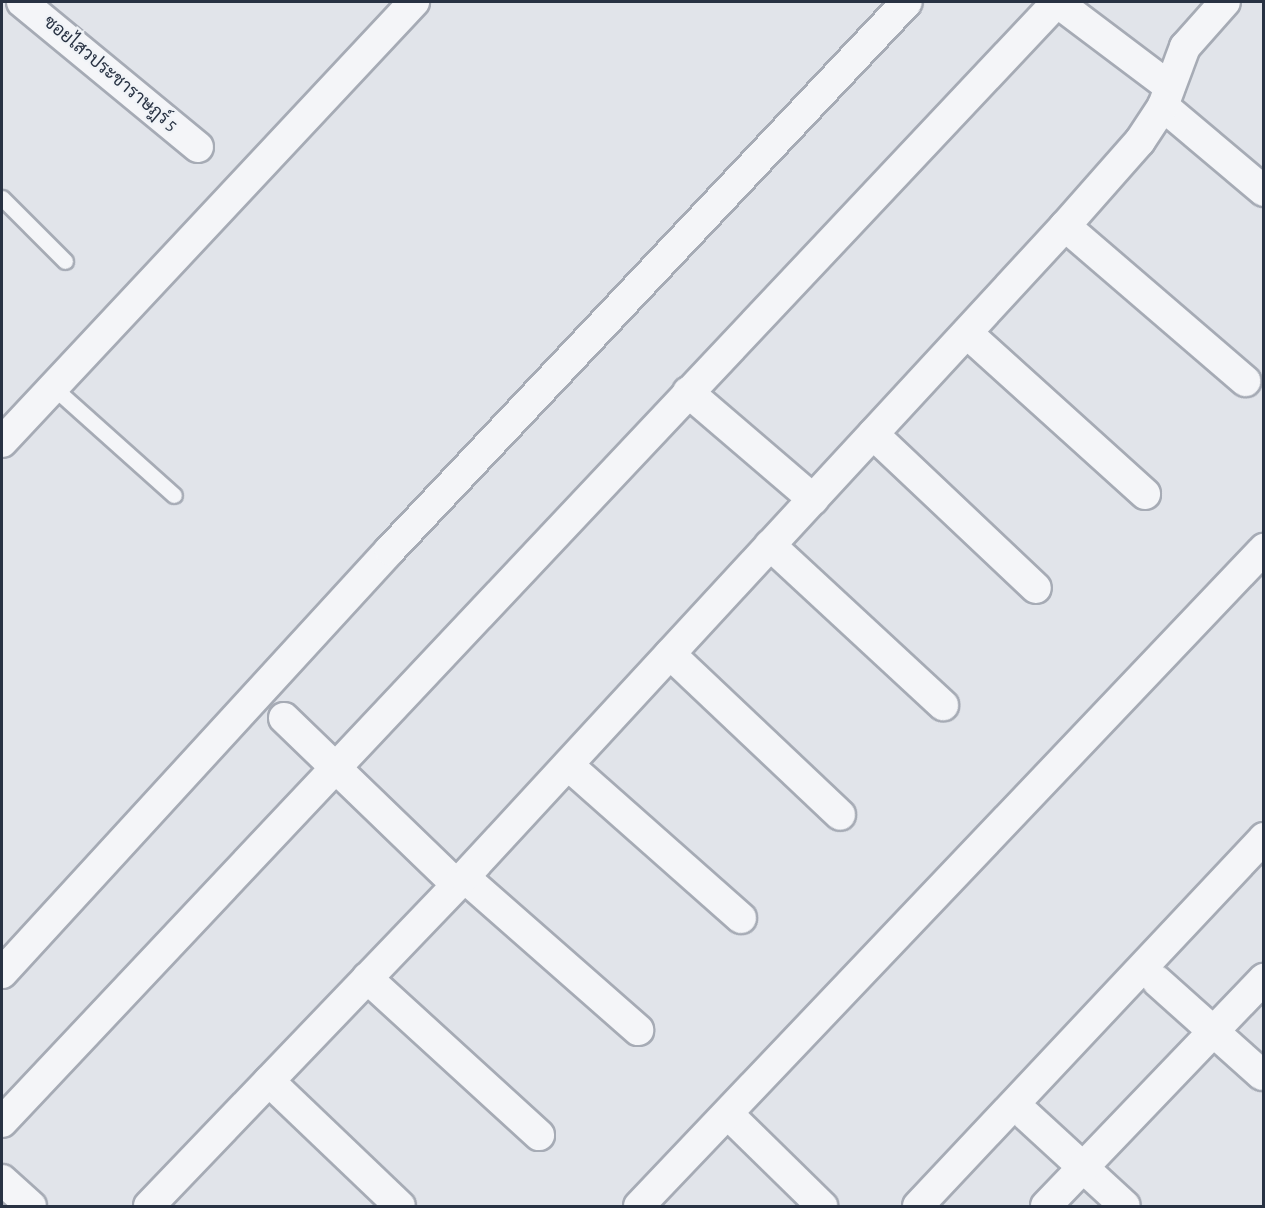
<!DOCTYPE html>
<html>
<head>
<meta charset="utf-8">
<style>
  body { margin:0 }
  #map { position:relative; width:1265px; height:1208px; overflow:hidden; background:#e1e4ea; font-family:"Alegreya Sans",Sarabun,sans-serif }
  div>[style] { position:absolute }
  [style*='--x'] { left:calc(var(--x)*1px); top:calc(var(--y)*1px); width:calc(var(--w)*1px); rotate:calc(var(--a)*1deg) }
  .roads { filter:drop-shadow(2px 0 #a6abb5) drop-shadow(-2px 0 #a6abb5) drop-shadow(0 2px #a6abb5) drop-shadow(0 -2px #a6abb5) }
  .lane>* { height:15px; margin:-7.5px; padding:0 7.5px; transform-origin:7.5px; border-radius:7.5px; background:#f4f5f8 }
  .street>* { height:30px; margin:-15px; padding:0 15px; transform-origin:15px; border-radius:15px; background:#f4f5f8 }
  span { translate:-50% -50%; white-space:nowrap; text-align:center; line-height:1.15; -webkit-text-stroke:4.5px #f0f3f7; paint-order:stroke }
  .street-label { font-size:18px; color:#283243 }
  .frame { position:absolute; inset:0; border:3px solid #283243; pointer-events:none }
</style>
</head>
<body>
<div id="map">
  <div class="roads">
    <div class="lane">
      <i style="--x:2;--y:198;--w:89;--a:45"></i>
      <i style="--x:53;--y:387;--w:162;--a:41.8"></i>
    </div>
    <div class="street">
      <i style="--x:22;--y:2;--w:228;--a:39.5"></i>
      <i style="--x:1163;--y:106;--w:132;--a:40.1"></i>
      <i style="--x:1065;--y:226;--w:238;--a:40.7"></i>
      <i style="--x:967;--y:333;--w:240;--a:42.1"></i>
      <i style="--x:688;--y:392;--w:165;--a:40.6"></i>
      <i style="--x:873;--y:434;--w:224;--a:43.4"></i>
      <i style="--x:2;--y:442;--w:603;--a:-46.88"></i>
      <i style="--x:770;--y:545;--w:236;--a:42.8"></i>
      <i style="--x:670;--y:654;--w:234;--a:43.4"></i>
      <i style="--x:284;--y:718;--w:239;--a:44"></i>
      <i style="--x:568;--y:765;--w:231;--a:41.5"></i>
      <i style="--x:464;--y:877;--w:232;--a:41.3"></i>
      <i style="--x:2;--y:973;--w:574;--a:-47.47"></i>
      <i style="--x:390;--y:550;--w:753;--a:-46.67"></i>
      <i style="--x:367;--y:978;--w:233;--a:42.4"></i>
      <i style="--x:1157;--y:981;--w:141;--a:41.8"></i>
      <i style="--x:269;--y:1081;--w:181;--a:43.7"></i>
      <i style="--x:728;--y:1114;--w:132;--a:44.4"></i>
      <i style="--x:1026;--y:1115;--w:134;--a:42.6"></i>
      <i style="--x:2;--y:1122;--w:1539;--a:-46.71"></i>
      <i style="--x:1057;--y:2;--w:141;--a:37"></i>
      <i style="--x:2;--y:1180;--w:39;--a:42"></i>
      <i style="--x:149;--y:1206;--w:455;--a:-46.2"></i>
      <i style="--x:464;--y:877;--w:886;--a:-47.29"></i>
      <i style="--x:1065;--y:226;--w:113;--a:-48.6"></i>
      <i style="--x:1140;--y:141;--w:42;--a:-56.7"></i>
      <i style="--x:1163;--y:106;--w:63;--a:-69.6"></i>
      <i style="--x:1185;--y:47;--w:60;--a:-48.4"></i>
      <i style="--x:639;--y:1206;--w:907;--a:-46.43"></i>
      <i style="--x:918;--y:1206;--w:505;--a:-46.76"></i>
      <i style="--x:1046;--y:1206;--w:315;--a:-46.2"></i>
    </div>
  </div>
  <div class="street-label">
    <span style="left:110px;top:74px;rotate:40deg">ซอยไสวประชาราษฎร์ 5</span>
  </div>
  <div class="frame"></div>
</div>
</body>
</html>
